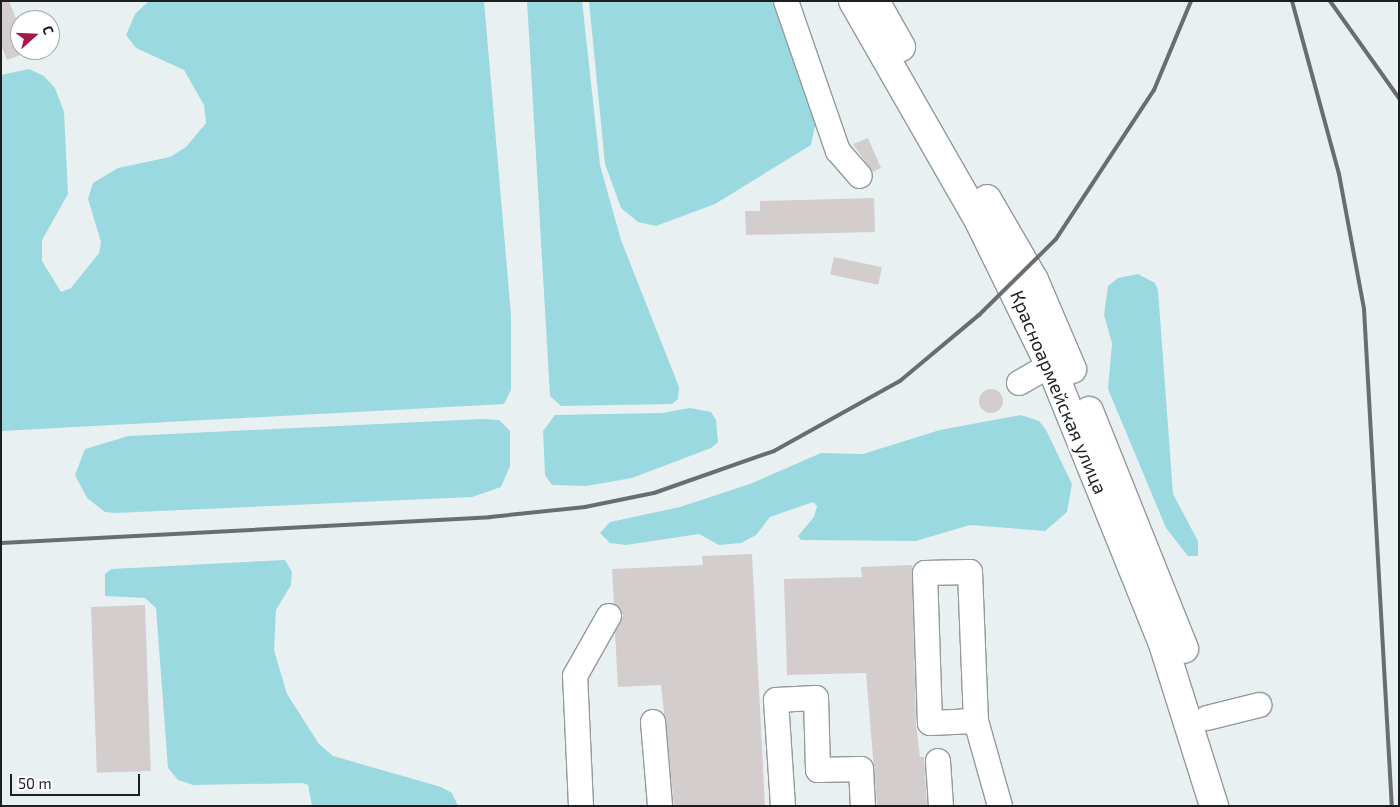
<!DOCTYPE html>
<html>
<head>
<meta charset="utf-8">
<style>
  body { margin:0 }
  #map { position:relative; width:1400px; height:807px; overflow:hidden; background:#e9f0f1; font-family:"Exo 2",sans-serif }
  div>[style] { position:absolute }
  [style*='--x'] { left:calc(var(--x)*1px); top:calc(var(--y)*1px); width:calc(var(--w)*1px); rotate:calc(var(--a)*1deg) }
  .green>* { inset:0; background:#9bd9e0 }
  .building>* { inset:0; background:#d4cdce; transform-origin:0 0 }
  .round { border-radius:50% }
  .roads { filter:drop-shadow(1px 0 #949a9b) drop-shadow(-1px 0 #949a9b) drop-shadow(0 1px #949a9b) drop-shadow(0 -1px #949a9b) }
  .minor>* { height:24px; margin:-12px; padding:0 12px; transform-origin:12px; border-radius:12px; background:#fff }
  .major>* { height:28px; margin:-14px; padding:0 14px; transform-origin:14px; border-radius:14px; background:#fff }
  .rail>* { height:4px; margin:-2px; padding:0 2px; transform-origin:2px; border-radius:2px; background:#696d6e }
  span { translate:-50% -50%; white-space:nowrap; text-align:center; line-height:1.15; -webkit-text-stroke:5px #fff; paint-order:stroke }
  .street-label { font-size:19px; color:#1d1f20 }
  .frame { position:absolute; inset:0; border:2px solid #1d1f20; pointer-events:none }
  .north { position:absolute; left:10px; top:10px; width:50px; height:50px; box-sizing:border-box; background:#fff; border:1px solid #a5a5a6; border-radius:50%; rotate:70deg; font-size:14px; font-weight:700; line-height:20px; text-align:center; color:#1d1f20 }
  .north::after { content:''; display:block; margin:auto; width:18px; height:22px; background:#aa174c; clip-path:polygon(50% 0,100% 100%,50% 72%,0 100%) }
  .scale { position:absolute; left:10px; top:774px; width:130px; height:22px; box-sizing:border-box; border:2px solid #1d1f20; border-top:0; padding-left:6px; font-size:15px; line-height:18px; white-space:nowrap; color:#1d1f20; -webkit-text-stroke:4px #fff; paint-order:stroke }
</style>
</head>
<body>
<div id="map">
  <div class="green">
    <i style="clip-path:polygon(149px 1px,484px 1px,511px 315px,511px 390px,504px 404px,1px 431px,1px 75px,29px 69px,44px 76px,55px 88px,64px 112px,68px 194px,42px 240px,42px 261px,61px 292px,71px 288px,99px 253px,101px 242px,88px 199px,93px 183px,118px 168px,170px 157px,186px 147px,206px 123px,204px 105px,184px 70px,136px 48px,126px 35px,135px 14px)"></i>
    <i style="clip-path:polygon(527px 1px,582px 1px,600px 165px,621px 240px,679px 387px,678px 399px,672px 404px,561px 406px,550px 396px)"></i>
    <i style="clip-path:polygon(589px 1px,776px 1px,816px 121px,811px 145px,715px 204px,656px 226px,638px 222px,621px 208px,605px 164px)"></i>
    <i style="clip-path:polygon(1138px 274px,1155px 283px,1158px 290px,1173px 494px,1198px 541px,1198px 556px,1188px 556px,1166px 528px,1108px 389px,1112px 343px,1104px 315px,1108px 286px,1118px 278px)"></i>
    <i style="clip-path:polygon(690px 408px,711px 412px,716px 420px,718px 442px,711px 448px,632px 478px,586px 486px,552px 485px,545px 475px,543px 431px,555px 415px,662px 413px)"></i>
    <i style="clip-path:polygon(1021px 415px,1039px 421px,1046px 430px,1072px 484px,1067px 512px,1045px 531px,970px 525px,916px 541px,801px 540px,798px 536px,814px 517px,817px 506px,813px 502px,770px 517px,756px 535px,741px 543px,719px 545px,699px 534px,626px 545px,610px 543px,600px 533px,610px 522px,680px 507px,750px 484px,821px 453px,863px 454px,940px 430px)"></i>
    <i style="clip-path:polygon(482px 419px,499px 420px,510px 431px,510px 466px,501px 487px,472px 497px,115px 513px,105px 512px,87px 498px,75px 475px,85px 449px,128px 436px)"></i>
    <i style="clip-path:polygon(285px 560px,292px 572px,291px 585px,276px 610px,274px 650px,287px 694px,319px 744px,333px 756px,441px 787px,452px 793px,458px 806px,312px 806px,308px 785px,302px 783px,193px 785px,178px 780px,168px 768px,156px 608px,145px 598px,105px 596px,105px 574px,111px 569px)"></i>
  </div>
  <div class="building">
    <i style="clip-path:polygon(1px 1px,9px 1px,20px 29px,20px 55px,7px 60px,1px 45px)"></i>
    <i style="clip-path:polygon(868px 138px,881px 168px,873px 172px,853px 144px)"></i>
    <i style="clip-path:polygon(874px 198px,875px 232px,746px 235px,745px 211px,760px 211px,760px 201px)"></i>
    <i style="left:834px;top:257px;width:49px;height:18px;rotate:12deg"></i>
    <i class="round" style="left:979px;top:389px;width:24px;height:24px"></i>
    <i style="clip-path:polygon(752px 554px,765px 806px,674px 806px,661px 685px,618px 687px,615px 632px,623px 615px,614px 604px,612px 569px,703px 565px,702px 556px)"></i>
    <i style="clip-path:polygon(912px 565px,916px 723px,920px 757px,924px 757px,927px 806px,877px 806px,866px 673px,787px 675px,784px 579px,862px 577px,861px 567px)"></i>
    <i style="left:145px;top:605px;width:166px;height:54px;rotate:88deg"></i>
  </div>
  <div class="roads">
    <div class="minor">
      <i style="--x:786;--y:1;--w:159;--a:70.9"></i>
      <i style="--x:838;--y:151;--w:33;--a:49"></i>
      <i style="--x:1019;--y:383;--w:36;--a:-30"></i>
      <i style="--x:1207;--y:718;--w:54;--a:-14"></i>
      <i style="--x:976;--y:721;--w:46;--a:177.5"></i>
      <i style="--x:930;--y:723;--w:150;--a:-91.9"></i>
      <i style="--x:925;--y:573;--w:45;--a:-1.3"></i>
      <i style="--x:970;--y:572;--w:149;--a:87.7"></i>
      <i style="--x:976;--y:721;--w:88;--a:74.2"></i>
      <i style="--x:653;--y:722;--w:84;--a:85.2"></i>
      <i style="--x:938;--y:761;--w:45;--a:86.2"></i>
      <i style="--x:581;--y:806;--w:130;--a:-92.6"></i>
      <i style="--x:575;--y:676;--w:69;--a:-60.5"></i>
      <i style="--x:783;--y:806;--w:106;--a:-93.8"></i>
      <i style="--x:776;--y:700;--w:40;--a:-2.9"></i>
      <i style="--x:816;--y:698;--w:72;--a:88.4"></i>
      <i style="--x:818;--y:770;--w:43;--a:-1.3"></i>
      <i style="--x:861;--y:769;--w:37;--a:87"></i>
    </div>
    <div class="major">
      <i style="--x:853;--y:1;--w:256;--a:60.2"></i>
      <i style="--x:980;--y:223;--w:168;--a:63.9"></i>
      <i style="--x:1054;--y:374;--w:291;--a:68"></i>
      <i style="--x:1163;--y:644;--w:170;--a:72.5"></i>
      <i style="--x:875;--y:1;--w:53;--a:60.5"></i>
      <i style="--x:987;--y:199;--w:94;--a:59.9"></i>
      <i style="--x:1034;--y:280;--w:97;--a:66.9"></i>
      <i style="--x:1089;--y:411;--w:256;--a:68.2"></i>
    </div>
  </div>
  <div class="rail">
    <i style="--x:1292;--y:1;--w:179;--a:74.8"></i>
    <i style="--x:1339;--y:174;--w:137;--a:79.5"></i>
    <i style="--x:1364;--y:309;--w:498;--a:86.8"></i>
    <i style="--x:1330;--y:1;--w:119;--a:54.6"></i>
    <i style="--x:1;--y:543;--w:490;--a:-3"></i>
    <i style="--x:490;--y:517;--w:96;--a:-6"></i>
    <i style="--x:585;--y:507;--w:70;--a:-11.5"></i>
    <i style="--x:654;--y:493;--w:127;--a:-19.3"></i>
    <i style="--x:774;--y:451;--w:144;--a:-29.1"></i>
    <i style="--x:900;--y:381;--w:103;--a:-39.9"></i>
    <i style="--x:979;--y:315;--w:108;--a:-44.6"></i>
    <i style="--x:1056;--y:239;--w:178;--a:-56.7"></i>
    <i style="--x:1154;--y:90;--w:96;--a:-67.4"></i>
  </div>
  <div class="street-label">
    <span style="left:1059px;top:392px;rotate:67deg">Красноармейская улица</span>
  </div>
  <div class="frame"></div>
  <div class="north">С</div>
  <div class="scale">50 m</div>
</div>
</body>
</html>
